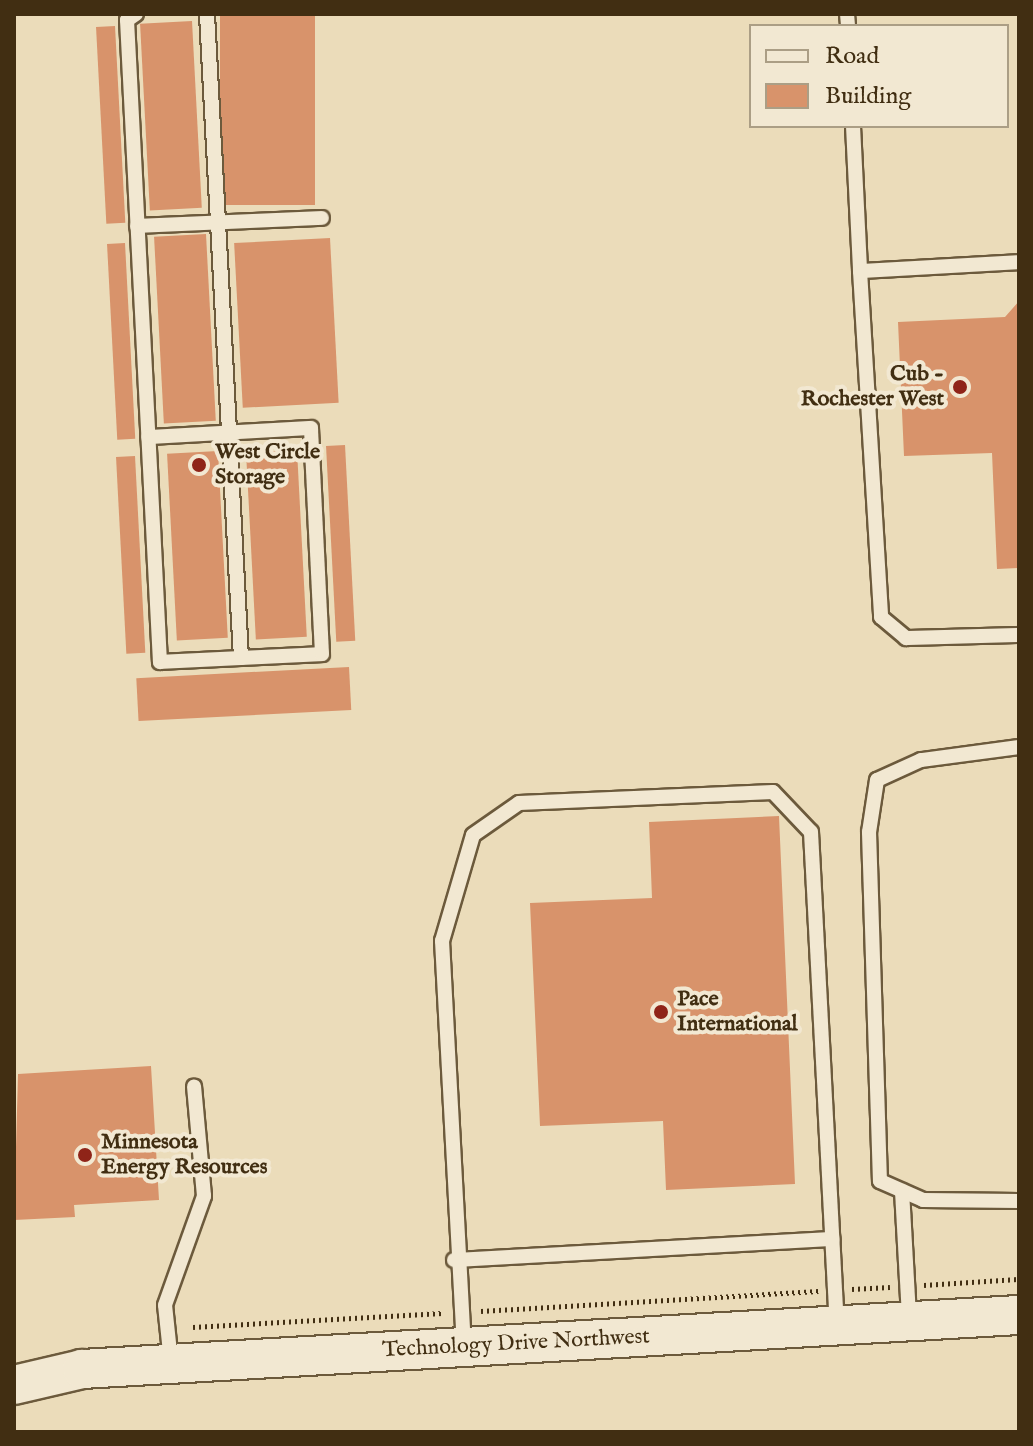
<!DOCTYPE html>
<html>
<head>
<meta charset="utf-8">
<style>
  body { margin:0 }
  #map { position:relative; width:1033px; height:1446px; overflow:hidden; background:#ebdcba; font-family:"IM FELL English",serif }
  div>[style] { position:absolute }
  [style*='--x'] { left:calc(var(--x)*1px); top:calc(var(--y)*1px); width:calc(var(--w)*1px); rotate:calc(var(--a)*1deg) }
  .building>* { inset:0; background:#d8936b; transform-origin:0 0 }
  .path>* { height:5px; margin-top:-2.5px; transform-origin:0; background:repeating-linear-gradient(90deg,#412e12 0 2px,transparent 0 6px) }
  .roads { filter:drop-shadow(2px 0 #6c5a3c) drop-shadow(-2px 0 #6c5a3c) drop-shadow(0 2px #6c5a3c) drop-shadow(0 -2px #6c5a3c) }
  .lane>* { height:14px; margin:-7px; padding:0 7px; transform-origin:7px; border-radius:7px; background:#f2e8d2 }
  .secondary>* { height:38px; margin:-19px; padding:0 19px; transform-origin:19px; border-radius:19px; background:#f2e8d2 }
  .dots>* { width:22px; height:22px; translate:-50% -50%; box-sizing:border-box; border:4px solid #f2e8d2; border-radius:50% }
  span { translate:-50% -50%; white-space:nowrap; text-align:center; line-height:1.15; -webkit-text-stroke:8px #f2e8d2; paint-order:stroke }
  .poi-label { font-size:22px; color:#412e12; font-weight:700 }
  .right { translate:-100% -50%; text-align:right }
  .left { translate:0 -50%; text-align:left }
  .street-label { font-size:22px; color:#412e12 }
  .frame { position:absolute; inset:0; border:16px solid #412e12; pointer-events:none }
  .legend { position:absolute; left:749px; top:24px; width:260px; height:104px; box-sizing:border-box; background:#f2e8d2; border:2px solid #ab9e85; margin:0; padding:10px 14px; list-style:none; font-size:24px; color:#412e12 }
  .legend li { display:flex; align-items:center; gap:16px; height:40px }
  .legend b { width:40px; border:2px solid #ab9e85 }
</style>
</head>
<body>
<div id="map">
  <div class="building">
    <i style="left:220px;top:14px;width:95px;height:191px"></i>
    <i style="left:192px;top:21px;width:187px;height:52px;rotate:87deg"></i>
    <i style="left:115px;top:26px;width:197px;height:19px;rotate:87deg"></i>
    <i style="left:206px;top:234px;width:187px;height:52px;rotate:87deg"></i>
    <i style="left:330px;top:238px;width:165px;height:96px;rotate:87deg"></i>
    <i style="left:125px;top:243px;width:196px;height:18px;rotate:87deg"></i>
    <i style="clip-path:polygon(1019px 301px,1019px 568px,997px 569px,992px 453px,904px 456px,898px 322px,1005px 317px)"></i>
    <i style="left:345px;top:445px;width:196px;height:19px;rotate:87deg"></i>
    <i style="left:297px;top:450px;width:187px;height:51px;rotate:87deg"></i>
    <i style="left:218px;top:451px;width:187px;height:51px;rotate:87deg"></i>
    <i style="left:135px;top:456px;width:197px;height:19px;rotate:87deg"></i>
    <i style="left:349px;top:667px;width:43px;height:213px;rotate:87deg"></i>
    <i style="clip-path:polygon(779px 816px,795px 1184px,666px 1190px,663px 1121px,540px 1126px,530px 903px,652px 898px,649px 822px)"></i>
    <i style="clip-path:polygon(151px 1066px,159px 1200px,74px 1205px,75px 1217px,14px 1220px,18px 1074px)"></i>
  </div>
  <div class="path">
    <i style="--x:924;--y:1285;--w:95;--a:-3.6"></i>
    <i style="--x:852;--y:1289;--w:38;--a:-3"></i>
    <i style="--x:481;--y:1311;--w:338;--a:-3.4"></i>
    <i style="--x:193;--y:1327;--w:250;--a:-3.2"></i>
  </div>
  <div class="roads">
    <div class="lane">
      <i style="--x:136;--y:14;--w:11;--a:146"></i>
      <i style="--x:127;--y:20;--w:643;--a:87.06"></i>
      <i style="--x:160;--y:662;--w:162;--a:-2.8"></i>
      <i style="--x:322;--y:654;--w:226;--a:-92.8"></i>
      <i style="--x:311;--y:428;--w:163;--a:176.8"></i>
      <i style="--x:207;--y:14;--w:645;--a:86.98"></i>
      <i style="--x:847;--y:14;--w:12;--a:85"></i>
      <i style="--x:853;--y:126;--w:145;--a:87.2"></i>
      <i style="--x:860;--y:271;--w:159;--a:-3.2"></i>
      <i style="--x:137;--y:226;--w:185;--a:-2.5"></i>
      <i style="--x:860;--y:271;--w:347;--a:86.5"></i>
      <i style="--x:881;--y:617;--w:33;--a:40"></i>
      <i style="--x:906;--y:638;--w:113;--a:-1.5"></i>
      <i style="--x:1019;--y:747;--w:99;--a:172.4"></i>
      <i style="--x:921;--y:760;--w:48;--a:155.6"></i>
      <i style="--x:877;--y:780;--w:53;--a:98.7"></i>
      <i style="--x:869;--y:832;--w:349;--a:88.2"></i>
      <i style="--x:880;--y:1181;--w:47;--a:23.8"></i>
      <i style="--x:923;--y:1200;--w:96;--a:0.6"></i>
      <i style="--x:902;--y:1191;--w:127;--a:86.8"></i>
      <i style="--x:454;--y:1260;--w:379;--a:-3.2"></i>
      <i style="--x:464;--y:1347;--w:407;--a:-93.1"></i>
      <i style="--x:442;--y:941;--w:110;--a:-73.7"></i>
      <i style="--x:473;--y:835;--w:56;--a:-34.8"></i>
      <i style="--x:519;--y:803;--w:254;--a:-2.5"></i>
      <i style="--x:773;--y:792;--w:55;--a:46.5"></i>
      <i style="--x:811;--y:832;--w:493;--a:87"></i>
      <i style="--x:171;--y:1362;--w:57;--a:-96"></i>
      <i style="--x:165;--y:1305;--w:116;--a:-70.3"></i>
      <i style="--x:204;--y:1196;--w:110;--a:-95.2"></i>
    </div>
    <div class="secondary">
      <i style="--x:14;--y:1385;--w:70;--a:-13.2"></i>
      <i style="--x:82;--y:1369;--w:939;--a:-3.3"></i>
    </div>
  </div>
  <div class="dots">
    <i style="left:960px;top:387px;background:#8f2418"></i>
    <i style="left:199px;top:465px;background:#8f2418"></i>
    <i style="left:661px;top:1012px;background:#8f2418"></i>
    <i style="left:85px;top:1155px;background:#8f2418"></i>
  </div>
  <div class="poi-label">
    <span class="right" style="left:944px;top:387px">Cub -<br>Rochester West</span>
    <span class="left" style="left:215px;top:465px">West Circle<br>Storage</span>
    <span class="left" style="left:677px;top:1012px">Pace<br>International</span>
    <span class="left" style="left:101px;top:1155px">Minnesota<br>Energy Resources</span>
  </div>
  <div class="street-label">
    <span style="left:516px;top:1344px;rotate:-3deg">Technology Drive Northwest</span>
  </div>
  <div class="frame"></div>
  <ul class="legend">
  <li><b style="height:10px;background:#f2e8d2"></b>Road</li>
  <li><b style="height:22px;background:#d8936b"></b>Building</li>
  </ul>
</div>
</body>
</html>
